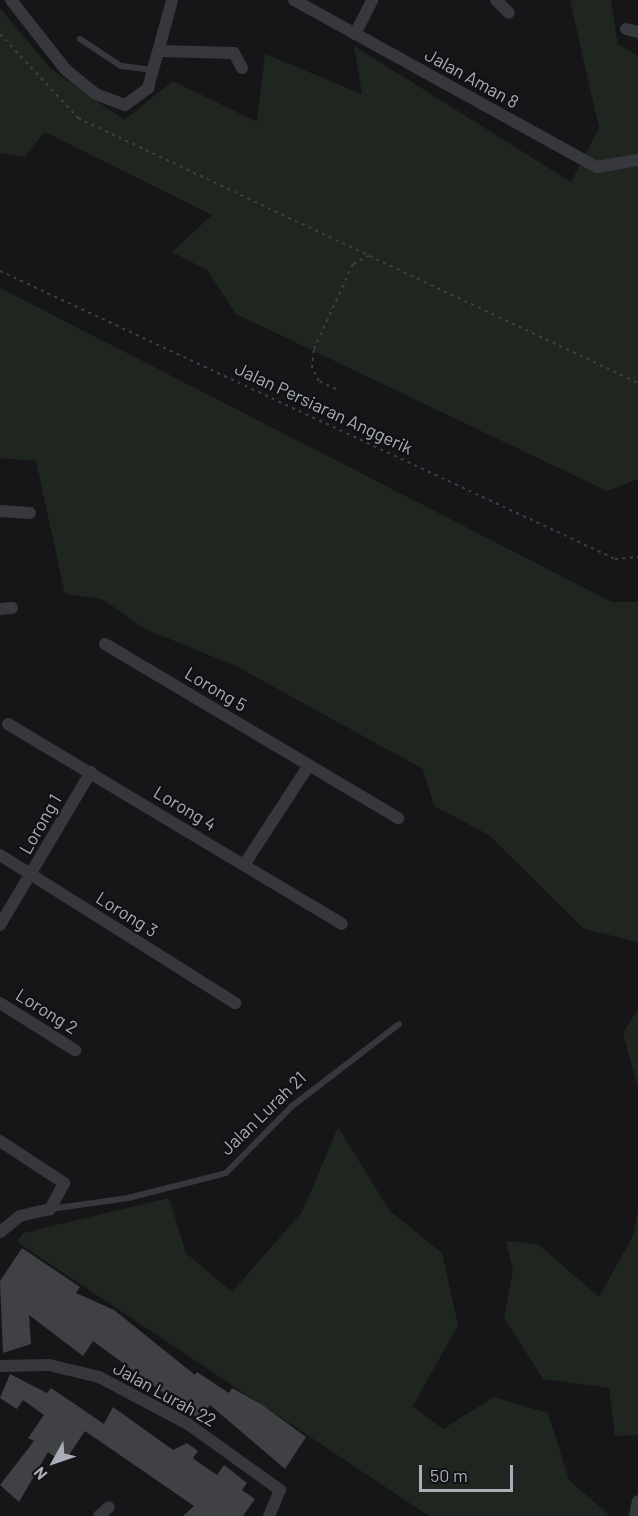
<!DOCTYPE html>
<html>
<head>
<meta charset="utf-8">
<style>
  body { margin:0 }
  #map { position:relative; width:638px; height:1516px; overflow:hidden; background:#161618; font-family:Barlow,sans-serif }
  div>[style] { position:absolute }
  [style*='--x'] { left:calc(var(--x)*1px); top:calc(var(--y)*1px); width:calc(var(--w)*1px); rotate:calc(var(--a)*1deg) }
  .green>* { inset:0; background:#1e261f }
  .building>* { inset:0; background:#404145 }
  .path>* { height:2px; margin-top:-1px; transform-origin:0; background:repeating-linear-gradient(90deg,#3d3f44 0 3px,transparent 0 7.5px) }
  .lane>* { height:6px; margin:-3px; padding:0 3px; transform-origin:3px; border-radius:3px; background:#37383d }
  .street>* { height:12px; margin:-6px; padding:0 6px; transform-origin:6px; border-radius:6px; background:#37383d }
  span { translate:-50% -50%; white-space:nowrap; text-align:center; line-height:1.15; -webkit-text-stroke:4.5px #111113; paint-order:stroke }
  .street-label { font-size:18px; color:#a8adb8 }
  .north { position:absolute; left:24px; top:1432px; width:60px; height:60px; -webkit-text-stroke:4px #111113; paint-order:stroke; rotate:230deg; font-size:16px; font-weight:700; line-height:24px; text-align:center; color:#a8adb8 }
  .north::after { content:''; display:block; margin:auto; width:21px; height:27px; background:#a8adb8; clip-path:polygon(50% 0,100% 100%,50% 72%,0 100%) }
  .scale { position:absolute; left:419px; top:1465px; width:94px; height:27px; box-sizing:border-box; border:3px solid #a8adb8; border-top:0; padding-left:8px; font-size:18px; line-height:21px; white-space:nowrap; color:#a8adb8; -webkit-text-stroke:4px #111113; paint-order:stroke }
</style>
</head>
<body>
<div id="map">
  <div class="green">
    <i style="clip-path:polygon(570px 0,611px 0,618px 44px,638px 56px,638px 479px,607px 491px,236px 314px,207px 270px,172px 252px,212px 215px,45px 132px,24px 157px,0 153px,0 8px,51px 69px,124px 120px,173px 81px,257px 122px,265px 54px,362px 94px,354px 46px,571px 182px,599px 128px)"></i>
    <i style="clip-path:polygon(0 288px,612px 602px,638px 602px,638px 942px,584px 929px,489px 835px,434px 806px,423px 769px,236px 666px,145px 629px,102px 599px,65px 594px,36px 461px,0 458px)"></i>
    <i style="clip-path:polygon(638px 1009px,638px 1088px,623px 1033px)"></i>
    <i style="clip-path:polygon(338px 1127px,389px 1210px,442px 1253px,458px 1325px,413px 1406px,443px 1429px,494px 1397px,548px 1413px,569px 1480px,610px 1516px,429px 1516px,17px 1242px,23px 1233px,169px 1198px,186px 1253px,232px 1292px,302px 1212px)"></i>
    <i style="clip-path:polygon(638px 1208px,638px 1435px,615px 1436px,609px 1388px,543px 1379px,504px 1318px,513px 1270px,506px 1241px,538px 1244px,599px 1297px,634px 1234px)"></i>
  </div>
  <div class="building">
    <i style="clip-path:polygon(22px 1248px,80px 1287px,76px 1293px,114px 1310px,195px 1375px,197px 1372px,229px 1393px,232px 1388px,261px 1404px,306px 1437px,285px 1469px,210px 1405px,200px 1420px,93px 1341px,83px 1356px,29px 1315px,31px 1344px,3px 1353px,0 1281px)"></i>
    <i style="clip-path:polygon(10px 1374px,47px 1393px,51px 1388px,104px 1424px,113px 1407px,173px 1450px,187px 1443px,198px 1451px,193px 1458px,198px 1462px,217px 1475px,224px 1465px,247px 1483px,242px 1490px,255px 1499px,243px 1516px,183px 1516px,194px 1506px,85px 1431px,69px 1455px,60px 1449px,55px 1457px,48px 1452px,19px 1502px,0 1485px,34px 1441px,28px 1438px,44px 1415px,23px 1400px,17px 1409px,0 1398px)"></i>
  </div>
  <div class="path">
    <i style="--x:0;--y:34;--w:115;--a:47.1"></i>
    <i style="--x:78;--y:118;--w:620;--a:25.32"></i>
    <i style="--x:0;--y:271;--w:679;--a:25.09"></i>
    <i style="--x:615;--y:559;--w:23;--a:-5"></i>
    <i style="--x:336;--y:389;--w:19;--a:-155"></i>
    <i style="--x:319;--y:381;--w:15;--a:-118"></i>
    <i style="--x:312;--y:368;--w:19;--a:-84"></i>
    <i style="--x:314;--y:349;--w:94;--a:-65.4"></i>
    <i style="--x:353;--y:264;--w:19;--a:-28"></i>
  </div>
  <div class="lane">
    <i style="--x:80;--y:39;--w:49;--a:33.4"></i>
    <i style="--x:121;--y:66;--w:32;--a:7"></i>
    <i style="--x:50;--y:1209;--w:79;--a:-8"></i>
    <i style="--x:128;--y:1198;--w:101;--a:-14.3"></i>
    <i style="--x:226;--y:1173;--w:93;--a:-45.4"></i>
    <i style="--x:291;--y:1107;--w:136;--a:-37.5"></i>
  </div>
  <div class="street">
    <i style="--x:11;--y:0;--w:89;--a:51.8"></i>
    <i style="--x:66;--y:70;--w:38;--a:39"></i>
    <i style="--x:96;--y:94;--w:31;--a:21"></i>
    <i style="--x:125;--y:105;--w:29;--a:-36"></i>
    <i style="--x:148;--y:88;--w:91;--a:-74.7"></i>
    <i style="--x:294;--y:0;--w:346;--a:28.9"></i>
    <i style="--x:597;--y:167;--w:42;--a:-9.7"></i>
    <i style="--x:496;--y:0;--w:18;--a:45"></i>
    <i style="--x:626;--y:29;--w:12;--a:14"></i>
    <i style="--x:355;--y:34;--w:38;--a:-63"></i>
    <i style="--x:160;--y:51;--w:74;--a:1.5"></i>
    <i style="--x:234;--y:53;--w:17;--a:62"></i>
    <i style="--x:0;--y:511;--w:30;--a:4"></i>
    <i style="--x:0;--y:609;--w:12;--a:-5"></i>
    <i style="--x:105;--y:644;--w:341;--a:30.7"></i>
    <i style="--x:8;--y:724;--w:389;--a:30.9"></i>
    <i style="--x:0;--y:855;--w:278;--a:32.2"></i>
    <i style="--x:244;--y:865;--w:119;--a:-57"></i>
    <i style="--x:0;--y:925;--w:178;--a:-59.3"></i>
    <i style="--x:0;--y:1003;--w:89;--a:32.1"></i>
    <i style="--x:0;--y:1141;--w:77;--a:33.3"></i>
    <i style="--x:64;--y:1183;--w:30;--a:118"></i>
    <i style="--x:50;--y:1209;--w:31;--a:167"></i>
    <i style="--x:20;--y:1216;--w:26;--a:141"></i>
    <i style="--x:0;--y:1366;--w:49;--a:-1.2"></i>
    <i style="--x:49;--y:1365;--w:51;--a:13.5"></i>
    <i style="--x:99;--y:1377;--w:101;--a:27.8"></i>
    <i style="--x:188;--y:1424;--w:113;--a:35.7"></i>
    <i style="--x:280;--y:1490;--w:28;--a:113"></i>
    <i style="--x:99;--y:1516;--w:13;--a:-42"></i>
    <i style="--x:635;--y:1516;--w:15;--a:-79"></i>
  </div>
  <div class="street-label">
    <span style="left:472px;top:78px;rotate:29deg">Jalan Aman 8</span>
    <span style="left:324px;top:408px;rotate:25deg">Jalan Persiaran Anggerik</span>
    <span style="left:216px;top:689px;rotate:31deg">Lorong 5</span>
    <span style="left:185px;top:808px;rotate:31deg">Lorong 4</span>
    <span style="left:40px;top:824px;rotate:-60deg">Lorong 1</span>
    <span style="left:127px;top:914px;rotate:32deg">Lorong 3</span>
    <span style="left:47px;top:1011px;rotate:32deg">Lorong 2</span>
    <span style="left:263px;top:1113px;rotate:-44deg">Jalan Lurah 21</span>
    <span style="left:165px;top:1394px;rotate:29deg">Jalan Lurah 22</span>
  </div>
  <div class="north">N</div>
  <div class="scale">50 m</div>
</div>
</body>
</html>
